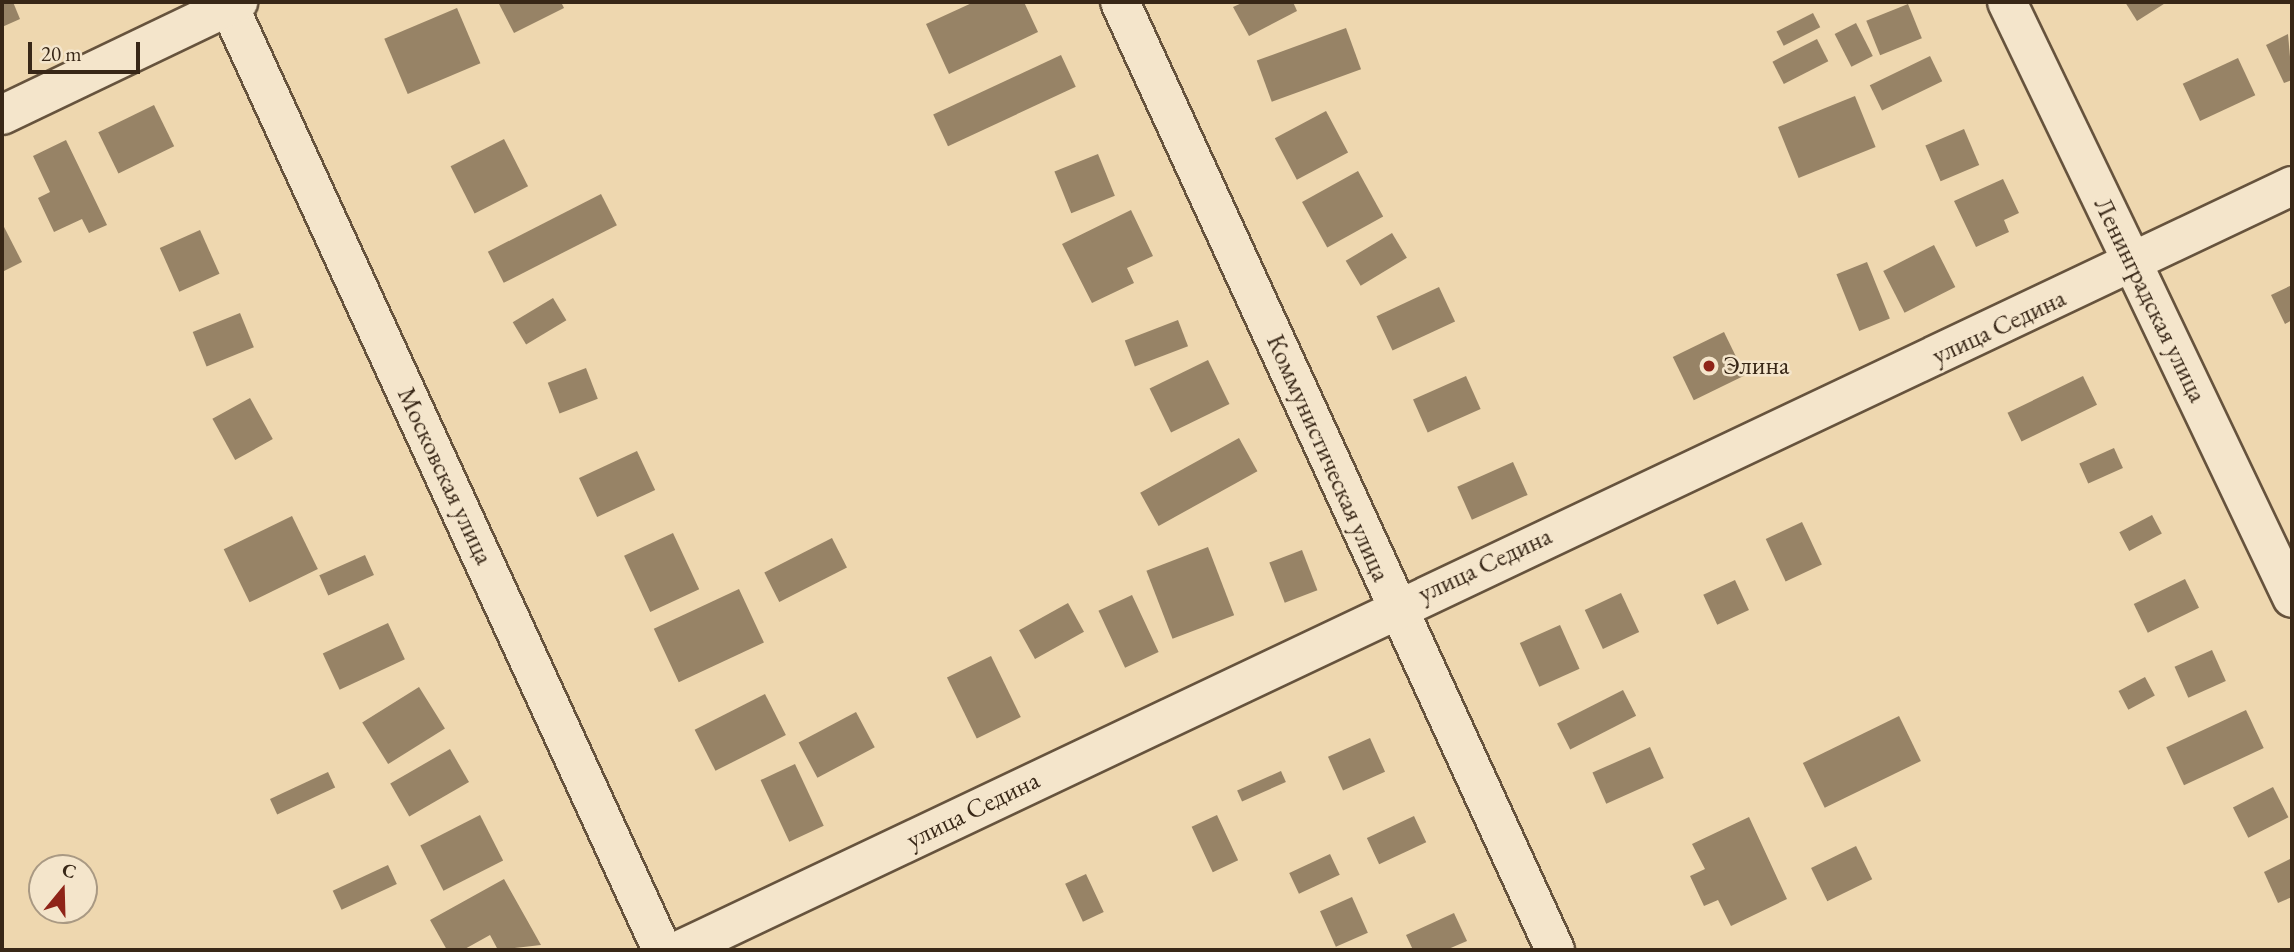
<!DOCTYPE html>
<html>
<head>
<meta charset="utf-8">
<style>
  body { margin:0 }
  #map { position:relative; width:2294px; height:952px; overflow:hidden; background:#eed7af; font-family:"EB Garamond",serif }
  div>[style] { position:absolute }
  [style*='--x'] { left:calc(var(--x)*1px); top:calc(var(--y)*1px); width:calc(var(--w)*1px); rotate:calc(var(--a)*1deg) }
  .building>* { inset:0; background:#978366; transform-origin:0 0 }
  .roads { filter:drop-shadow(2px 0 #66533d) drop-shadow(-2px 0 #66533d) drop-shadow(0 2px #66533d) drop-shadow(0 -2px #66533d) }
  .street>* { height:38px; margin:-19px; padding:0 19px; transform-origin:19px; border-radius:19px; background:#f4e5cb }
  .secondary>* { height:38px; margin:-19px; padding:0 19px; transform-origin:19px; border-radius:19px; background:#f4e5cb }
  .dots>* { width:19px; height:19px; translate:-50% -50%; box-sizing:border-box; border:4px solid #f4e5cb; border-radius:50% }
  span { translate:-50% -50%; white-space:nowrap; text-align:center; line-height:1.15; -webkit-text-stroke:5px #f4e5cb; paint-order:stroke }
  .street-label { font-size:26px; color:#382717 }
  .poi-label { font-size:26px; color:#382717 }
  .left { translate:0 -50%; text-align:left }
  .frame { position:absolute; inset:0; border:4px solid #382717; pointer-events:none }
  .north { position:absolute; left:28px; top:854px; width:70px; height:70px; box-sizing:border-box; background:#f4e5cb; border:2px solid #a99983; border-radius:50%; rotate:19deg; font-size:19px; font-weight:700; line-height:28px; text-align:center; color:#382717 }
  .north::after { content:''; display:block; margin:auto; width:24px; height:32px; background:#8f2418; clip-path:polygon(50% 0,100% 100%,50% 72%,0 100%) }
  .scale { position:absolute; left:28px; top:42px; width:112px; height:32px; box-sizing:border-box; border:4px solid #382717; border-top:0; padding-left:9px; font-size:21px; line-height:24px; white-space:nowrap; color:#382717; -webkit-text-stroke:5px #f4e5cb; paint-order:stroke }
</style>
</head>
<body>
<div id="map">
  <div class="building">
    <i style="clip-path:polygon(2px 2px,13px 2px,20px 19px,2px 27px)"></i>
    <i style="clip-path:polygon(498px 2px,561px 2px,564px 8px,514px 33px)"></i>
    <i style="clip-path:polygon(974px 2px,1024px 2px,1038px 32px,949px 74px,926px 24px)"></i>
    <i style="clip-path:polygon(1244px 2px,1293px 2px,1297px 11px,1249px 36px,1233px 7px)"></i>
    <i style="clip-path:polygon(2125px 2px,2167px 2px,2137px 21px)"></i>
    <i style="left:1908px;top:4px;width:37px;height:45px;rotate:68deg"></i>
    <i style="left:457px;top:8px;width:60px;height:79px;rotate:67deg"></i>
    <i style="left:1813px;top:13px;width:16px;height:41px;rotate:63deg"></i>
    <i style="left:1856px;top:23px;width:37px;height:24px;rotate:63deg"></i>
    <i style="left:1346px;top:28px;width:44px;height:95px;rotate:70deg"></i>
    <i style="clip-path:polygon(2288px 34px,2292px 80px,2284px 83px,2266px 45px)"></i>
    <i style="left:1817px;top:39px;width:25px;height:50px;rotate:63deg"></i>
    <i style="left:1061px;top:55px;width:35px;height:141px;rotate:65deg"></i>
    <i style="left:1930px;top:56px;width:28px;height:67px;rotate:64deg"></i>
    <i style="left:2238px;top:58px;width:41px;height:61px;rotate:65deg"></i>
    <i style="left:1855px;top:96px;width:55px;height:83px;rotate:68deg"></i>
    <i style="left:154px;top:105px;width:46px;height:62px;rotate:64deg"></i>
    <i style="left:1326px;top:111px;width:47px;height:58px;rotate:62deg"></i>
    <i style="left:1964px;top:129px;width:39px;height:42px;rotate:67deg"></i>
    <i style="left:504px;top:139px;width:53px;height:60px;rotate:63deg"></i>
    <i style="clip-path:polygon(66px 140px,107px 225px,89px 233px,82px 219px,54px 232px,38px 198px,50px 192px,33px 156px)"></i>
    <i style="left:1098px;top:154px;width:45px;height:47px;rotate:68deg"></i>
    <i style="left:1358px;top:171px;width:52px;height:64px;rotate:61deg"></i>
    <i style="clip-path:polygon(2003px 179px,2019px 213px,2004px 220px,2009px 232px,1976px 247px,1954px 201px)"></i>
    <i style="left:601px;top:194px;width:35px;height:127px;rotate:63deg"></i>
    <i style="clip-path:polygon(1131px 210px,1153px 256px,1127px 268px,1134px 283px,1092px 303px,1062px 244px)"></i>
    <i style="clip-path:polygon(2px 223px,22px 262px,2px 272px)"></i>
    <i style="left:200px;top:230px;width:48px;height:44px;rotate:66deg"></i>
    <i style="left:1392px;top:233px;width:29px;height:54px;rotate:59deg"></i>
    <i style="left:1934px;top:245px;width:47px;height:57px;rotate:63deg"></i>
    <i style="left:1867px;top:262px;width:61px;height:33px;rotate:68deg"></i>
    <i style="clip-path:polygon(2292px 285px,2292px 320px,2285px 324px,2271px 295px)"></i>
    <i style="left:1439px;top:287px;width:38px;height:69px;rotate:65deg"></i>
    <i style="left:553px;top:298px;width:26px;height:47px;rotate:59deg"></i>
    <i style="left:240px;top:313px;width:37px;height:51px;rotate:68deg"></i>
    <i style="left:1178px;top:320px;width:28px;height:57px;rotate:69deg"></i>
    <i style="left:1724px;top:332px;width:48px;height:57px;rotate:64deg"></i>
    <i style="left:1208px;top:360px;width:49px;height:65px;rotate:64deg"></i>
    <i style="left:586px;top:368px;width:33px;height:41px;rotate:69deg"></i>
    <i style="left:1466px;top:376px;width:36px;height:58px;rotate:66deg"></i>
    <i style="left:2083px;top:376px;width:32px;height:84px;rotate:64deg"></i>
    <i style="left:250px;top:398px;width:47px;height:43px;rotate:61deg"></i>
    <i style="left:1239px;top:438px;width:38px;height:113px;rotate:61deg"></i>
    <i style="left:2114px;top:448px;width:22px;height:38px;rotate:66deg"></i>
    <i style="left:637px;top:451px;width:43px;height:64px;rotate:65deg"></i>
    <i style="left:1513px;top:462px;width:36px;height:61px;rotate:66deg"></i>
    <i style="left:2152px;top:515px;width:21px;height:37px;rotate:62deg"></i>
    <i style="left:292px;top:516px;width:59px;height:76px;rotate:64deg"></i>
    <i style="left:1802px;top:522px;width:47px;height:40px;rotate:65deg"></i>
    <i style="left:673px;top:533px;width:62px;height:54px;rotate:65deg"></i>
    <i style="left:832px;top:538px;width:33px;height:76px;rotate:63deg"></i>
    <i style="left:1208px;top:547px;width:73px;height:66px;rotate:69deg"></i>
    <i style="left:1302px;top:550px;width:43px;height:35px;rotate:69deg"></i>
    <i style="left:365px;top:555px;width:22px;height:50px;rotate:66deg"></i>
    <i style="left:2185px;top:579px;width:32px;height:57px;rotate:64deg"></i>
    <i style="left:1735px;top:580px;width:33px;height:35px;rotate:65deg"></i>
    <i style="left:739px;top:589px;width:59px;height:94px;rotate:65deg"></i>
    <i style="left:1621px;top:593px;width:43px;height:40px;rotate:65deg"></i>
    <i style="left:1132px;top:595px;width:63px;height:37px;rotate:65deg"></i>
    <i style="left:1068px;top:603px;width:33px;height:56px;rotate:61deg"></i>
    <i style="left:388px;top:623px;width:40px;height:72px;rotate:65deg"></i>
    <i style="left:1560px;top:625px;width:48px;height:44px;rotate:66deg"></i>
    <i style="left:2212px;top:650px;width:34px;height:41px;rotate:66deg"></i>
    <i style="left:991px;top:656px;width:68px;height:49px;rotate:64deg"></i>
    <i style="left:2145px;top:677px;width:21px;height:30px;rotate:62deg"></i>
    <i style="left:419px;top:687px;width:49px;height:67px;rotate:58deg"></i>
    <i style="left:1623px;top:690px;width:29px;height:74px;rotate:63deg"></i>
    <i style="left:765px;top:694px;width:46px;height:79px;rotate:63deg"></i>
    <i style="left:2246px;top:710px;width:42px;height:88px;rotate:65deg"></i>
    <i style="left:856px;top:712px;width:40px;height:65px;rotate:62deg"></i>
    <i style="left:1899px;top:716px;width:50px;height:107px;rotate:64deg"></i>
    <i style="left:1370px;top:738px;width:37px;height:46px;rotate:66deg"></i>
    <i style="left:1650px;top:747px;width:34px;height:63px;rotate:66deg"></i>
    <i style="left:450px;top:749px;width:38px;height:69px;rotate:60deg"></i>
    <i style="left:795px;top:764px;width:68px;height:38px;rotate:65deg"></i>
    <i style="left:1281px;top:771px;width:12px;height:48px;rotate:66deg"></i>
    <i style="left:328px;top:772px;width:17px;height:64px;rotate:65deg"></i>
    <i style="left:2273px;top:787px;width:34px;height:45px;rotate:63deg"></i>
    <i style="left:480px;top:815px;width:51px;height:67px;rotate:63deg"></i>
    <i style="left:1217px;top:815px;width:50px;height:28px;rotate:65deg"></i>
    <i style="left:1414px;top:816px;width:29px;height:52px;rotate:65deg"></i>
    <i style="clip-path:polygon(1749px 817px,1787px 899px,1731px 926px,1718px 900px,1704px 906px,1690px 876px,1705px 869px,1692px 844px)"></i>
    <i style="left:1856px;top:846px;width:37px;height:50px;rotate:64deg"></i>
    <i style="left:1330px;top:854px;width:23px;height:45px;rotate:65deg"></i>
    <i style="clip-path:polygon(2292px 858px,2292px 897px,2278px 903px,2264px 872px)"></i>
    <i style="left:388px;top:865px;width:21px;height:61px;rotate:65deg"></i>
    <i style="left:1086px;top:874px;width:42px;height:23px;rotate:65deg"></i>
    <i style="clip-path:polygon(504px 879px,541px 945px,498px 950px,490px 935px,463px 950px,447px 950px,430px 920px)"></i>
    <i style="left:1352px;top:897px;width:39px;height:35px;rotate:66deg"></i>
    <i style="clip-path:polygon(1454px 913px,1467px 941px,1446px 950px,1413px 950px,1406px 935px)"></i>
  </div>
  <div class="roads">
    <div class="street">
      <i style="--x:227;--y:2;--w:1043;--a:65.35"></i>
      <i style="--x:1120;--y:2;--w:1043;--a:65.35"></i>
      <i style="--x:2007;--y:2;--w:291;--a:64.3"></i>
      <i style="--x:2;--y:115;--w:262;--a:-25.6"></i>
    </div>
    <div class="secondary">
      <i style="--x:2133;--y:264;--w:370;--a:64.5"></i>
      <i style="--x:680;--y:950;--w:1784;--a:-25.36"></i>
    </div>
  </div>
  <div class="dots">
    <i style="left:1709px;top:366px;background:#8f2418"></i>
  </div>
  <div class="street-label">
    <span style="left:2150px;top:300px;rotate:64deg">Ленинградская улица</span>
    <span style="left:1999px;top:327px;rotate:-25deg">улица Седина</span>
    <span style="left:1328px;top:458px;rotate:66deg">Коммунистическая улица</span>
    <span style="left:445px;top:476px;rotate:65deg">Московская улица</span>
    <span style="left:1485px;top:565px;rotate:-25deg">улица Седина</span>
    <span style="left:973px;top:810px;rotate:-26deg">улица Седина</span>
  </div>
  <div class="poi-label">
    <span class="left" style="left:1723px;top:366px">Элина</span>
  </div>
  <div class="frame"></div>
  <div class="north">С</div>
  <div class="scale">20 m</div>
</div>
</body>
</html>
